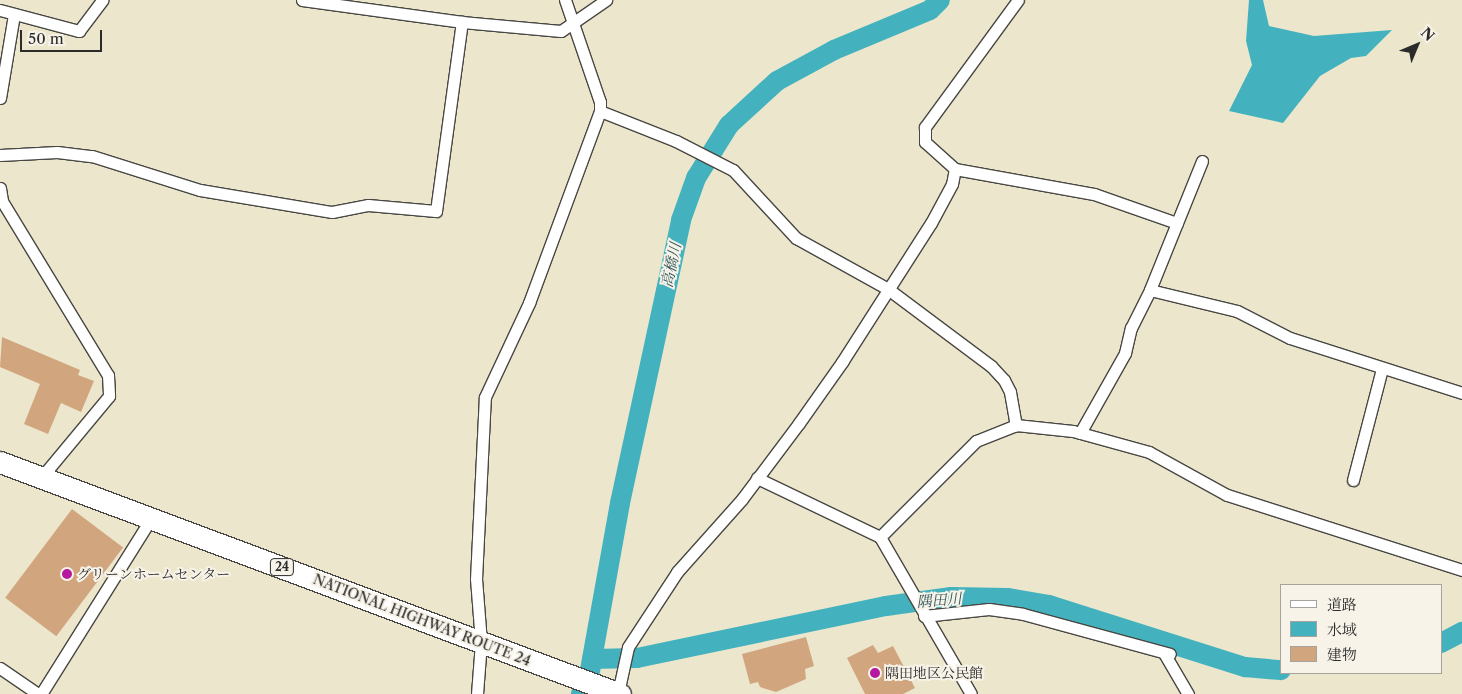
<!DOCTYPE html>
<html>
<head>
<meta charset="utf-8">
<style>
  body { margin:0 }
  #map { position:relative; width:1462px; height:694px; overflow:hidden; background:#ece7cc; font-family:"Libre Caslon Text","Noto Serif JP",serif }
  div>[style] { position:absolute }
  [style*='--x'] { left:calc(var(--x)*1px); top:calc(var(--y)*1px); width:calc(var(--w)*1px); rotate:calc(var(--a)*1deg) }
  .water>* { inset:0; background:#43b2be }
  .river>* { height:20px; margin:-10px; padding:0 10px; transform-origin:10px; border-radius:10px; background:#43b2be }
  .building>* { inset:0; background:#d1a57e; transform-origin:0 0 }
  .roads { filter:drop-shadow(1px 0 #484743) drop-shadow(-1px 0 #484743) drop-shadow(0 1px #484743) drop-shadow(0 -1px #484743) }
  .street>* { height:11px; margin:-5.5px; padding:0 5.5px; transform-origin:5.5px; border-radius:5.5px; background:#fff }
  .highway>* { height:21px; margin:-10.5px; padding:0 10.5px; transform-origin:10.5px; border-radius:10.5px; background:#fff }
  .dots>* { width:14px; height:14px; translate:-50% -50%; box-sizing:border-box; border:2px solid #f7f3e8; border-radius:50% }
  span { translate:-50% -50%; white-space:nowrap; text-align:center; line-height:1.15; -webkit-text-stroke:4px #f7f3e8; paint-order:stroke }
  .shield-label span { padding:1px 4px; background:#f7f3e8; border:1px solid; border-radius:4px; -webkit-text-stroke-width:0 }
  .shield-label { font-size:12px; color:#2b2b2b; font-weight:700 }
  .poi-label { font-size:14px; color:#2b2b2b }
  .left { translate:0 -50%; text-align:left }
  .street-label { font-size:14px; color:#2b2b2b }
  .water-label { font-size:15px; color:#335a5e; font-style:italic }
  .legend { position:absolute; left:1280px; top:584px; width:162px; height:90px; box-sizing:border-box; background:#f7f3e8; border:1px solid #a5a39c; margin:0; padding:6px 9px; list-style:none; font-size:15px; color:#2b2b2b }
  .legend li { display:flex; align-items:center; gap:10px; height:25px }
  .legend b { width:25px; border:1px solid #a5a39c }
  .north { position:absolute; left:1392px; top:20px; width:50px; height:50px; -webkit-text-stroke:4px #f7f3e8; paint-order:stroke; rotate:45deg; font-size:14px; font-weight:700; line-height:20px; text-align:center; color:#2b2b2b }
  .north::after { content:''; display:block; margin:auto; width:18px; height:22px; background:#2b2b2b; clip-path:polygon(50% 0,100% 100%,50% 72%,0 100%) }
  .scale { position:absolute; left:20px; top:30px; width:82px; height:22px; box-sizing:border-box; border:2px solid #2b2b2b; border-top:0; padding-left:6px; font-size:15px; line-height:18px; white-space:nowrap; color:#2b2b2b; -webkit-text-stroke:4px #f7f3e8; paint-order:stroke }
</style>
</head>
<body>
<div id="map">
  <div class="water">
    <i style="clip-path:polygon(1249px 0,1263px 0,1269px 26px,1314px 36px,1392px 30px,1366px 56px,1351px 58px,1320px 76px,1283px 123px,1229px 111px,1252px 65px,1246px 41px)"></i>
  </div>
  <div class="river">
    <i style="--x:1441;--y:643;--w:24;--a:-28"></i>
    <i style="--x:592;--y:659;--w:45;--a:-1.3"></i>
    <i style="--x:637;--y:658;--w:254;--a:-11.8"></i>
    <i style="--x:886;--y:606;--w:66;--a:-7.9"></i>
    <i style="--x:951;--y:597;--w:57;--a:1"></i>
    <i style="--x:1008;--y:598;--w:42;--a:9.7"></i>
    <i style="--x:1049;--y:605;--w:206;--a:17.6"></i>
    <i style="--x:1245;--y:667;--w:36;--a:5"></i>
    <i style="--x:581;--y:694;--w:26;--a:-69"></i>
    <i style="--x:590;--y:670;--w:170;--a:-79.8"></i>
    <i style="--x:620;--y:503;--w:289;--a:-77.8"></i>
    <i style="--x:681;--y:220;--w:45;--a:-70.3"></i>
    <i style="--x:696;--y:178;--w:62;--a:-58.1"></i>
    <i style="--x:729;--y:125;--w:65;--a:-42.5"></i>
    <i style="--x:777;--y:81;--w:65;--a:-28.5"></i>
    <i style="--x:834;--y:50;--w:104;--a:-22.6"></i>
    <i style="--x:930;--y:10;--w:14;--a:-45"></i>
  </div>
  <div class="building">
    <i style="clip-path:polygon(2px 337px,80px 370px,78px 375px,94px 381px,81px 412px,61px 403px,48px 434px,24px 424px,40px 384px,0 367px)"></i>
    <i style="left:72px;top:509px;width:64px;height:111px;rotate:37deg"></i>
    <i style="clip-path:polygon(806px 637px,814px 666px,805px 669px,806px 679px,776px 692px,760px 687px,758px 682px,750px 684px,742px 654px)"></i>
    <i style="clip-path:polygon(873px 645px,878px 653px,893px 646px,915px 688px,903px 694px,865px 694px,847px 658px)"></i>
  </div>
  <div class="roads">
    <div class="street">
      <i style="--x:302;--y:0;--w:162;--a:7.8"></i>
      <i style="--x:462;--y:22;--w:99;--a:5.2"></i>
      <i style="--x:561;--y:31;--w:55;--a:-34.6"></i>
      <i style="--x:0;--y:10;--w:82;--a:14.9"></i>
      <i style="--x:79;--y:31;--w:39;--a:-53"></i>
      <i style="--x:0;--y:98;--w:85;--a:-80.5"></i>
      <i style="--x:600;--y:111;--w:82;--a:21.5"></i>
      <i style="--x:676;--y:141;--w:64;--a:27"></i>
      <i style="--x:733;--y:170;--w:93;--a:47.2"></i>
      <i style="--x:796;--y:238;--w:105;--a:29"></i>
      <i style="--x:888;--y:289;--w:129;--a:36.8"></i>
      <i style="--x:991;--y:366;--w:19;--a:47"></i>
      <i style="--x:1004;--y:380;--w:13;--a:63"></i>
      <i style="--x:1010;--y:392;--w:34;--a:80"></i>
      <i style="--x:0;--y:155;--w:57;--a:-3"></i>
      <i style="--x:57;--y:152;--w:35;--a:7"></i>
      <i style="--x:92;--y:156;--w:113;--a:17.5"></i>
      <i style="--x:200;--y:190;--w:134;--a:9.5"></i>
      <i style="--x:332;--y:212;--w:37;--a:-11"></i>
      <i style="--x:368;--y:205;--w:68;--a:5"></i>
      <i style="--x:436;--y:211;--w:191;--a:-82.2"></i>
      <i style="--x:1202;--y:161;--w:139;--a:112"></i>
      <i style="--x:1150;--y:290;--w:89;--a:13.6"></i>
      <i style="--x:1237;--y:311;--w:59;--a:27"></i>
      <i style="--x:1290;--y:338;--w:181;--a:17.7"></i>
      <i style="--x:955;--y:169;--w:141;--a:10.2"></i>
      <i style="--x:1094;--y:194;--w:88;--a:19.3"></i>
      <i style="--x:0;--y:188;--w:13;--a:81"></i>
      <i style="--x:2;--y:201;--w:204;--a:58.7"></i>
      <i style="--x:108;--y:375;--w:21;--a:87"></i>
      <i style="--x:109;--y:396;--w:107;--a:129.7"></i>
      <i style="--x:1080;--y:433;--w:92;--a:-60.6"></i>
      <i style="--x:1125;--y:353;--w:26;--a:-77"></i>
      <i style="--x:1131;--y:328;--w:42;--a:-63.4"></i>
      <i style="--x:757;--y:478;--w:136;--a:25.6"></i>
      <i style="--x:880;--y:537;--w:181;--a:59.9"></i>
      <i style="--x:1353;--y:480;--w:115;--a:-75.4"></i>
      <i style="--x:880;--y:537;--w:136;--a:-45"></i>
      <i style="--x:976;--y:441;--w:43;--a:-21.8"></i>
      <i style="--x:1016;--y:425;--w:57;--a:6"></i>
      <i style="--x:1073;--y:431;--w:79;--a:15.4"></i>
      <i style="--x:1149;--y:452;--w:89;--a:28.9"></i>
      <i style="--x:1227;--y:495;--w:247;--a:17.7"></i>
      <i style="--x:924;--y:616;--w:65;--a:-6.1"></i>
      <i style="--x:989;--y:609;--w:34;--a:8"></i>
      <i style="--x:1023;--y:614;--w:152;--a:15.2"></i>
      <i style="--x:1164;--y:653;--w:48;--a:59.7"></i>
      <i style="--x:0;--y:668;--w:46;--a:34.4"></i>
      <i style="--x:618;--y:693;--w:47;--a:-77.7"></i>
      <i style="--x:628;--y:647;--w:90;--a:-56.8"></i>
      <i style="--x:677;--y:572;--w:98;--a:-48.3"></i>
      <i style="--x:742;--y:499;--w:95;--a:-53.1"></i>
      <i style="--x:799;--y:423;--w:75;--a:-54.8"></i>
      <i style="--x:842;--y:362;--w:165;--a:-57.4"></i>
      <i style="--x:931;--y:223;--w:44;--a:-61.7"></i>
      <i style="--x:952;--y:184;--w:15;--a:-79"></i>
      <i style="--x:955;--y:169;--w:40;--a:-138"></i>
      <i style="--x:925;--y:142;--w:15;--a:-90"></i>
      <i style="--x:925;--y:127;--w:157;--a:-53.8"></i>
      <i style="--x:41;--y:694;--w:209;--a:-57.9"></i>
      <i style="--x:477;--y:694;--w:52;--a:-85.6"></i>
      <i style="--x:481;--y:642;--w:63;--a:-94.5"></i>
      <i style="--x:476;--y:579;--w:182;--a:-87.2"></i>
      <i style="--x:485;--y:397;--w:104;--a:-64.9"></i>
      <i style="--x:529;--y:303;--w:205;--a:-69.7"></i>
      <i style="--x:600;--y:111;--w:9;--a:-90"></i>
      <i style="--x:600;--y:102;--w:108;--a:-108.9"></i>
    </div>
    <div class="highway">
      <i style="--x:0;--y:462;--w:662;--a:20.52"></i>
    </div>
  </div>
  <div class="dots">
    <i style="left:67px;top:574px;background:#b5179e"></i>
    <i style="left:875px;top:673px;background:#b5179e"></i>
  </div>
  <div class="shield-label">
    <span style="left:282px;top:567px">24</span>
  </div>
  <div class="poi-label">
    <span class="left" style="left:77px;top:574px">グリーンホームセンター</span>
    <span class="left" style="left:885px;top:673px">隅田地区公民館</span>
  </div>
  <div class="street-label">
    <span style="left:422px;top:620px;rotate:21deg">NATIONAL HIGHWAY ROUTE 24</span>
  </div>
  <div class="water-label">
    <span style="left:671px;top:265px;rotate:-78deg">高橋川</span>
    <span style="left:939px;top:600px;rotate:-5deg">隅田川</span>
  </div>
  <ul class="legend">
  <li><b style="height:6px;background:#fff"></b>道路</li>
  <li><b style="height:14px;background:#43b2be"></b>水域</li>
  <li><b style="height:14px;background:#d1a57e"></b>建物</li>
  </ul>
  <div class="north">N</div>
  <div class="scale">50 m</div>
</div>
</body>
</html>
